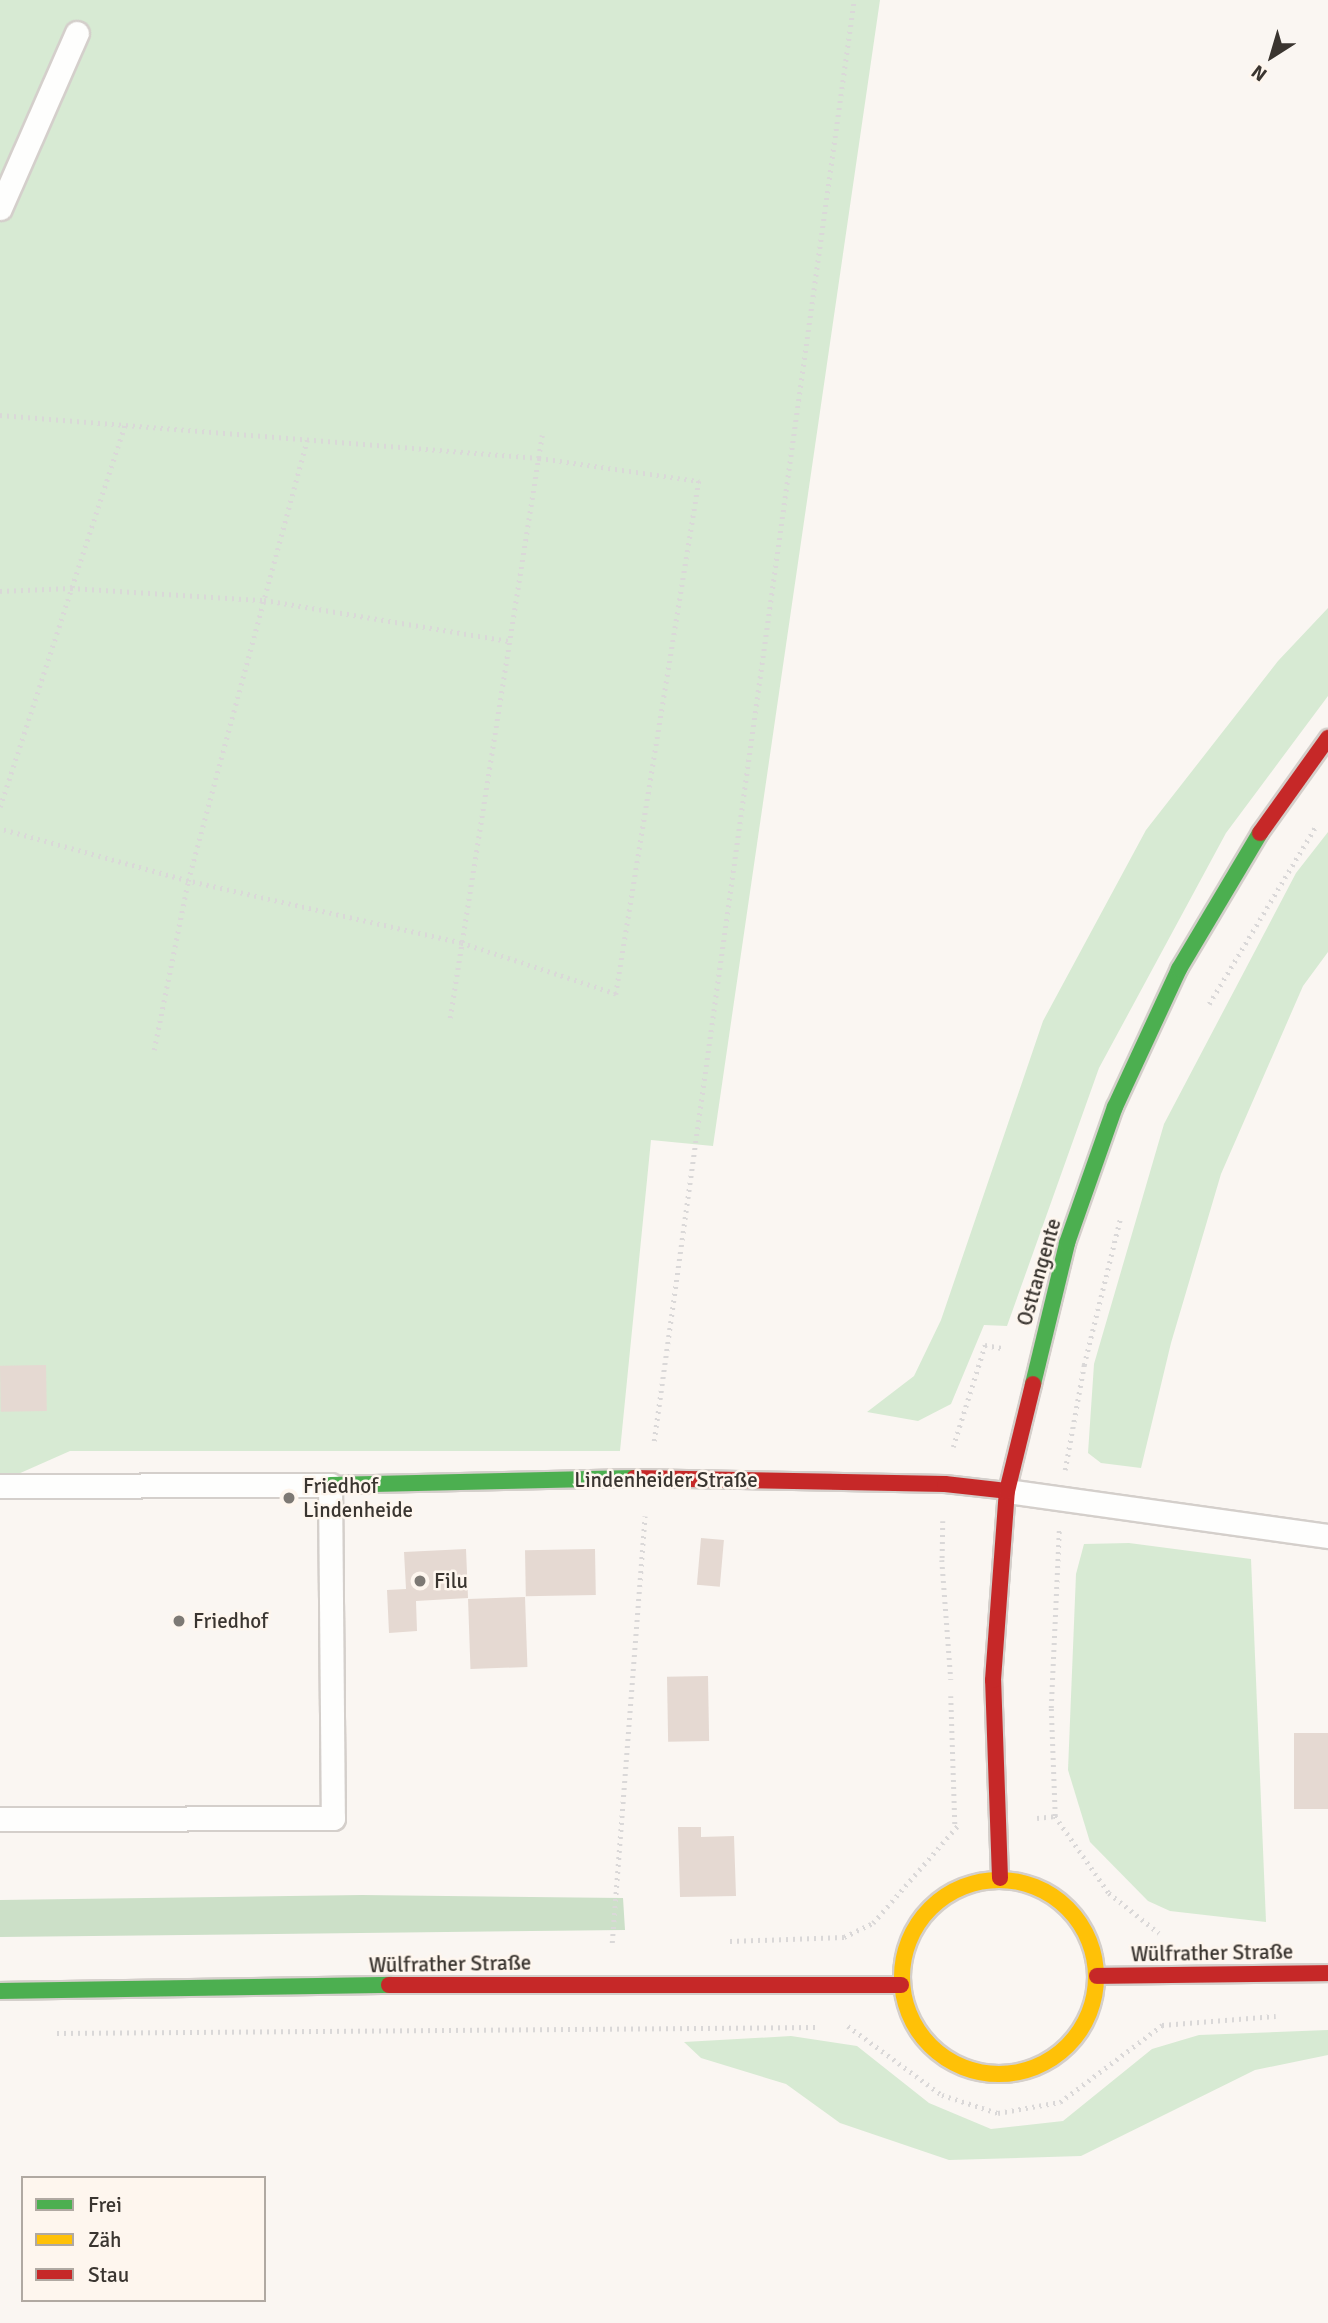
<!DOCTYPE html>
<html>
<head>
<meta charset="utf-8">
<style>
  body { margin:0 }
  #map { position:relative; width:1328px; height:2323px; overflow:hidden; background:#faf6f2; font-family:Signika,sans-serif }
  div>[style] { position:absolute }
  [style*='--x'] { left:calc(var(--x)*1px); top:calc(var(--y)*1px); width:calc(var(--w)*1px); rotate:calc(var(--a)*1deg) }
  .green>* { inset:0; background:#d7ead3 }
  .forest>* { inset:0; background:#cce0c8 }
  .building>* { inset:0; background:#e5d9d2; transform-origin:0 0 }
  .path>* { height:4.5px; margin-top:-2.25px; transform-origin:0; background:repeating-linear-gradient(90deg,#dad8d8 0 2px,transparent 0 7px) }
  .roads { filter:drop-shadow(2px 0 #d4cfcb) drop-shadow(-2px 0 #d4cfcb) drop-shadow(0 2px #d4cfcb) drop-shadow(0 -2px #d4cfcb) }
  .lane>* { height:23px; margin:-11.5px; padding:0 11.5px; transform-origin:11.5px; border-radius:11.5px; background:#fefefd }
  .fast>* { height:16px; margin:-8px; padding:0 8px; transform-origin:8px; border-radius:8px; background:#4caf50 }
  .slow>* { height:16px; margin:-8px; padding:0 8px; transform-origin:8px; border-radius:8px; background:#ffc107 }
  .slow>.ring { margin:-8px; padding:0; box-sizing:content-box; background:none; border:16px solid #ffc107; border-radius:50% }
  .jam>* { height:16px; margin:-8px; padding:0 8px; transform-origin:8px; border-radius:8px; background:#c62828 }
  .dots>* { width:19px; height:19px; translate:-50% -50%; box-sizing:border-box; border:4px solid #fef6ee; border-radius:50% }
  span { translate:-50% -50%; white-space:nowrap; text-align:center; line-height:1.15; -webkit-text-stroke:5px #fef6ee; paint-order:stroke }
  .street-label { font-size:21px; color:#3a3530 }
  .poi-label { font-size:21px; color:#3a3530 }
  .left { translate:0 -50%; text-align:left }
  .legend { position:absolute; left:21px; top:2176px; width:245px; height:126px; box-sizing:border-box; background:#fef6ee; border:2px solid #b0a9a2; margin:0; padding:9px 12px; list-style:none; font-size:21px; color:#3a3530 }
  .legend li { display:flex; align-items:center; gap:14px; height:35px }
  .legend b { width:35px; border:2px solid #b0a9a2 }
  .north { position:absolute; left:1237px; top:21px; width:70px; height:70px; -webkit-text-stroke:5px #fef6ee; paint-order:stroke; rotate:217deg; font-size:19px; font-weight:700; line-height:28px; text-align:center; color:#3a3530 }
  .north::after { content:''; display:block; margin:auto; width:24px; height:32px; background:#3a3530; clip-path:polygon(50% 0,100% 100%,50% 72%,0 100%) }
</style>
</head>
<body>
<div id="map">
  <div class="green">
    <i style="clip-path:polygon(0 0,880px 0,713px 1146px,651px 1140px,620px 1451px,70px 1451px,0 1482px)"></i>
    <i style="clip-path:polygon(1328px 608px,1328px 696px,1226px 833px,1099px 1068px,1007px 1326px,984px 1325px,951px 1404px,918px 1421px,867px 1412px,914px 1376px,941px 1320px,1043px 1021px,1146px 830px,1278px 661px)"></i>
    <i style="clip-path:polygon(1328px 832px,1328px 952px,1303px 986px,1221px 1174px,1171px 1343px,1141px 1468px,1101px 1463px,1088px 1453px,1094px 1364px,1164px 1124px,1296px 873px)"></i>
    <i style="clip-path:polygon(1129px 1543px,1251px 1559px,1266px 1922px,1170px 1911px,1148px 1901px,1090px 1842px,1068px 1770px,1076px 1574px,1084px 1544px)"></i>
    <i style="clip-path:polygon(1328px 2030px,1328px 2055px,1255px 2070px,1081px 2156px,949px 2160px,840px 2123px,786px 2084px,701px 2058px,684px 2042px,791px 2036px,857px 2046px,929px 2103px,991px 2129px,1063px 2121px,1152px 2049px,1199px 2035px)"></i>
  </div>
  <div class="forest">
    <i style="clip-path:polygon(362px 1895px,623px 1898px,625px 1930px,0 1937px,0 1900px)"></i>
  </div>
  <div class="building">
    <i style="left:46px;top:1365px;width:46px;height:46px;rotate:89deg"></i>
    <i style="left:701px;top:1538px;width:23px;height:47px;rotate:5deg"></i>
    <i style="clip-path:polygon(466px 1549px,468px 1598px,416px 1601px,417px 1631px,389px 1633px,387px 1590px,406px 1589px,404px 1552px)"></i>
    <i style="left:595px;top:1549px;width:46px;height:70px;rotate:89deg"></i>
    <i style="left:525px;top:1597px;width:70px;height:57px;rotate:88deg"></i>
    <i style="left:708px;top:1676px;width:65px;height:41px;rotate:89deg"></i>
    <i style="left:1328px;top:1733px;width:76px;height:34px;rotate:90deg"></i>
    <i style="clip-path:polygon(678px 1827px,701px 1827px,701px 1837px,734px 1836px,736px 1896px,680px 1897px)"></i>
  </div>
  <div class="path">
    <i style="--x:0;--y:415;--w:541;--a:4.56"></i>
    <i style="--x:539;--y:458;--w:162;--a:8.2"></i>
    <i style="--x:699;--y:481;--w:520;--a:99.19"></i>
    <i style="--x:616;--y:994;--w:163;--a:-161.8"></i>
    <i style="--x:461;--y:943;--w:280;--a:-167.2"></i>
    <i style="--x:188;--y:881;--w:195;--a:-164.5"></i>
    <i style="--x:0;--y:591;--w:71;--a:-2.4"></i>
    <i style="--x:71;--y:588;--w:193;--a:3.6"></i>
    <i style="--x:264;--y:600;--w:248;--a:9.5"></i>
    <i style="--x:0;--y:807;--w:402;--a:-71.9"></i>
    <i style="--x:1209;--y:1004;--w:208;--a:-59"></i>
    <i style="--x:450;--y:1018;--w:590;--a:-81.03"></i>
    <i style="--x:154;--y:1050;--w:172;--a:-78.6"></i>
    <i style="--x:188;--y:881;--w:457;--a:-74.9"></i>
    <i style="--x:654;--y:1441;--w:1455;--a:-82.1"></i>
    <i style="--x:953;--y:1447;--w:107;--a:-72.6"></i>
    <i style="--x:985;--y:1345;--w:17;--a:10"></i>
    <i style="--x:1065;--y:1470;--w:107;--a:-79.7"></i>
    <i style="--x:1084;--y:1365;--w:150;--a:-76.1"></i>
    <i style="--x:943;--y:1521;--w:39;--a:91"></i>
    <i style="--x:942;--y:1560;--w:120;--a:85.7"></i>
    <i style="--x:951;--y:1696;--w:128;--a:88.2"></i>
    <i style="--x:1055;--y:1816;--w:108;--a:-92.1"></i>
    <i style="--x:1051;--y:1708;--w:178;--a:-87.4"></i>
    <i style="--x:1037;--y:1818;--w:18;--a:-6"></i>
    <i style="--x:1055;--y:1816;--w:94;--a:55"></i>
    <i style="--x:1109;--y:1893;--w:64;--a:38.7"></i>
    <i style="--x:730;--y:1941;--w:114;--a:-2"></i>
    <i style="--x:844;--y:1937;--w:32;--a:-26"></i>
    <i style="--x:873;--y:1923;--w:131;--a:-49"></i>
    <i style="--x:612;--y:1943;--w:428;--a:-85.6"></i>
    <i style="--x:848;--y:2026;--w:117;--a:36.3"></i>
    <i style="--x:942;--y:2095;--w:59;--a:17.8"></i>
    <i style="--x:998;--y:2113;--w:63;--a:-10.1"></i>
    <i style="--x:1060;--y:2102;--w:128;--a:-37"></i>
    <i style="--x:1162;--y:2025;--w:114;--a:-4.5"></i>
    <i style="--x:57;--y:2033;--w:761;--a:-0.45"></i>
  </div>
  <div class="roads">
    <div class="lane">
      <i style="--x:0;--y:208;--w:191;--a:-66.3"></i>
      <i style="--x:0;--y:1486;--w:330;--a:-0.2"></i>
      <i style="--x:330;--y:1485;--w:333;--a:89.5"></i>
      <i style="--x:333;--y:1818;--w:333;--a:179.8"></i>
      <i style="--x:1007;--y:1491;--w:324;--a:8"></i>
    </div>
    <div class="fast">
      <i style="--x:1033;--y:1384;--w:145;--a:-76.4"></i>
      <i style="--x:1067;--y:1243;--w:144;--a:-70.6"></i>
      <i style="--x:1115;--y:1107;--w:152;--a:-65.1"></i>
      <i style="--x:1179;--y:969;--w:158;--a:-59.2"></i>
      <i style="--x:330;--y:1485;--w:304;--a:-1.3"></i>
      <i style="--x:0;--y:1991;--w:389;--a:-0.9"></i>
    </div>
    <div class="slow">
      <i class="ring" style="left:902px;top:1880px;width:178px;height:178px"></i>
    </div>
    <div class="jam">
      <i style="--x:1260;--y:833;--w:117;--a:-54.4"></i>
      <i style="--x:634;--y:1478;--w:311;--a:1.1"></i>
      <i style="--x:945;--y:1484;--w:62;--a:6.4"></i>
      <i style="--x:1000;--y:1878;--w:198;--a:-92"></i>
      <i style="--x:993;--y:1680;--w:190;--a:-85.8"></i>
      <i style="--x:1007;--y:1491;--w:110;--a:-76.3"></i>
      <i style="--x:1097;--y:1976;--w:231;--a:-0.7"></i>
      <i style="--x:389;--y:1985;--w:512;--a:0"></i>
    </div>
  </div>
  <div class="dots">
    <i style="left:289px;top:1498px;background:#7d7974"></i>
    <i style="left:420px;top:1581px;background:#7d7974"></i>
    <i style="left:179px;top:1621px;background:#7d7974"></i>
  </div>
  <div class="street-label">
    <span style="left:1039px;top:1272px;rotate:-74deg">Osttangente</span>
    <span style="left:666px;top:1480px">Lindenheider Straße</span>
    <span style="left:1212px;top:1953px;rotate:-1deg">Wülfrather Straße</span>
    <span style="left:450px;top:1964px;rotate:-1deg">Wülfrather Straße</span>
  </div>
  <div class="poi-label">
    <span class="left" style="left:303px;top:1498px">Friedhof<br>Lindenheide</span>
    <span class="left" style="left:434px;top:1581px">Filu</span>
    <span class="left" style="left:193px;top:1621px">Friedhof</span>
  </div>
  <ul class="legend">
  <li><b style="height:9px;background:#4caf50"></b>Frei</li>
  <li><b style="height:9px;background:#ffc107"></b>Zäh</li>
  <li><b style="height:9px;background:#c62828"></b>Stau</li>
  </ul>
  <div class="north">N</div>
</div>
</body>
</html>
